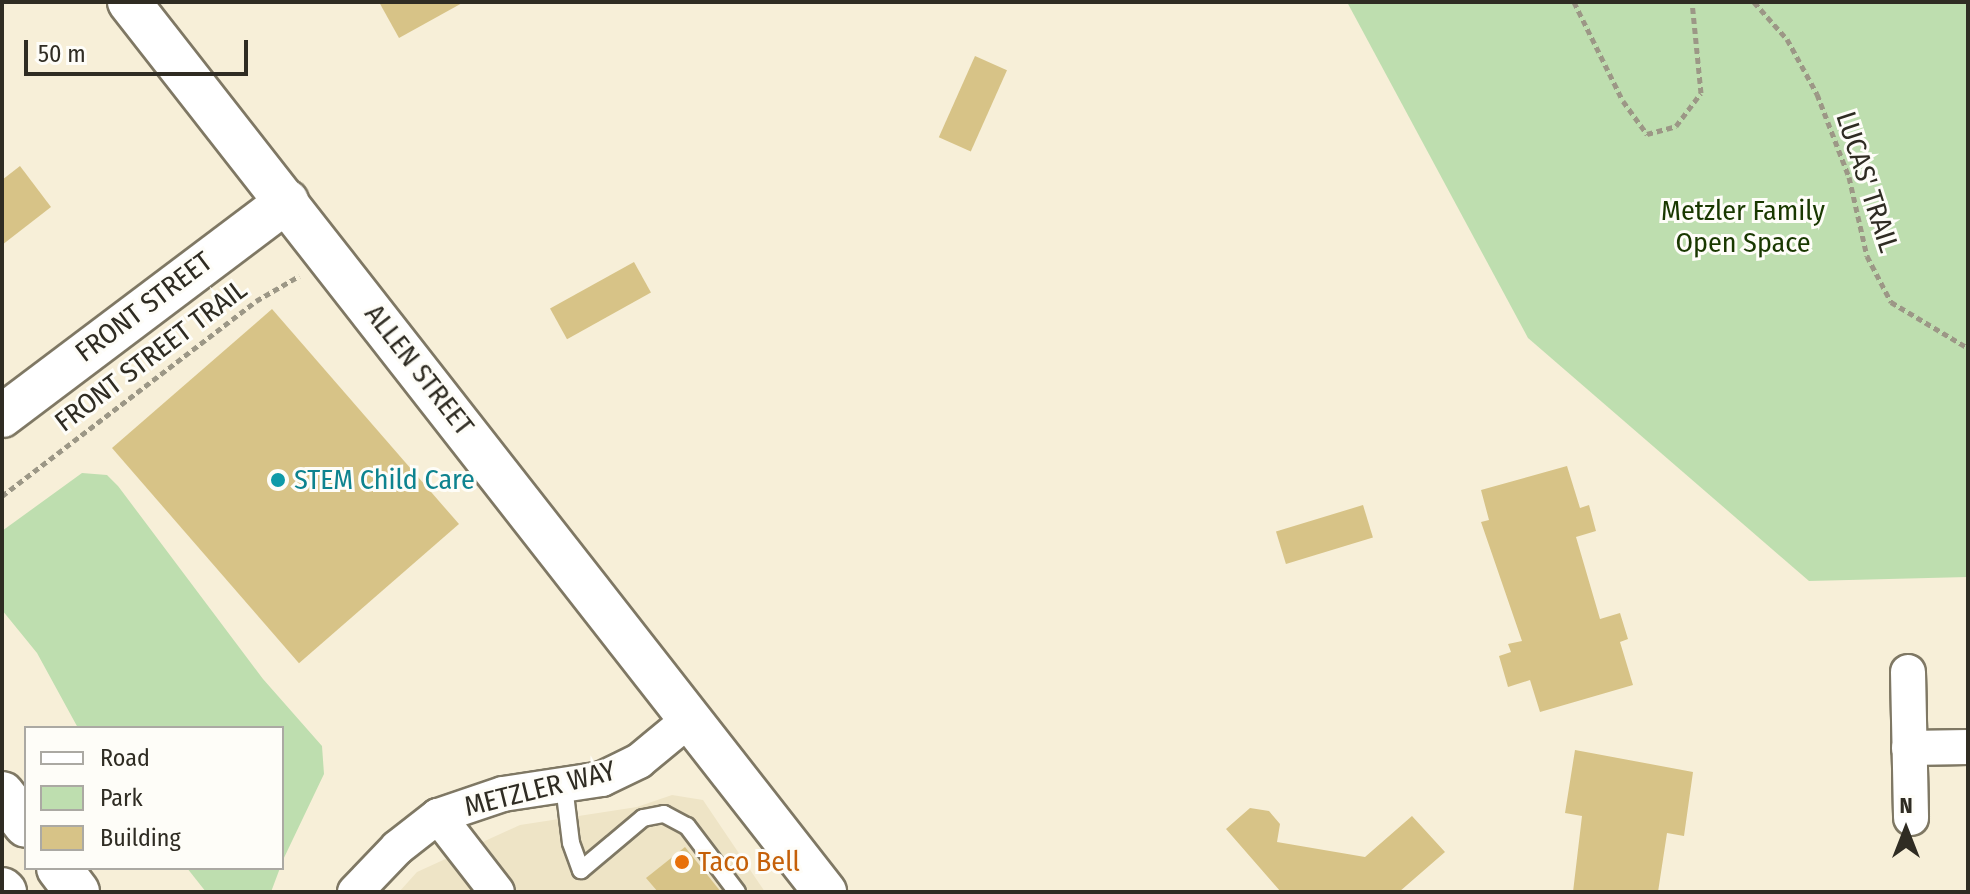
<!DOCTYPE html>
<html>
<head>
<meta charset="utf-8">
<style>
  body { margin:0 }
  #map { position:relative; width:1970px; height:894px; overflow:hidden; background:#f7efd8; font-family:"Fira Sans Condensed",sans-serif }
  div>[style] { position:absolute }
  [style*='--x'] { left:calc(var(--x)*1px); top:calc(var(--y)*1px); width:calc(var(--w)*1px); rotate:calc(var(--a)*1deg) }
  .built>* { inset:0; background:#eee4c6 }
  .green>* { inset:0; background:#bedeaf }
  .building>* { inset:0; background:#d7c387; transform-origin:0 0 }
  .path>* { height:5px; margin-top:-2.5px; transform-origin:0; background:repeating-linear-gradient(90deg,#9c9786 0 6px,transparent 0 10px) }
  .roads { filter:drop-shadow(2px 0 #7f7864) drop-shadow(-2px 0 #7f7864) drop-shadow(0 2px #7f7864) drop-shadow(0 -2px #7f7864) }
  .service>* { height:16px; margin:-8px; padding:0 8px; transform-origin:8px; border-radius:8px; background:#fff }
  .minor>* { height:34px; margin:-17px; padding:0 17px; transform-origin:17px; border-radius:17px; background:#fff }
  .tertiary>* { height:42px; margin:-21px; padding:0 21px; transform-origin:21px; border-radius:21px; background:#fff }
  .trunk>* { height:44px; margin:-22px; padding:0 22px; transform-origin:22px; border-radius:22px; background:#fff }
  .dots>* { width:22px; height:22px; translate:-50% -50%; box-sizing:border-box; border:4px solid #fefdf8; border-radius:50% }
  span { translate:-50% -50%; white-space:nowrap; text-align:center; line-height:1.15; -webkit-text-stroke:6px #fefdf8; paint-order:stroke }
  .street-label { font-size:28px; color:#2f2c23 }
  .park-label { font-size:28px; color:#193800 }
  .culture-label { font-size:28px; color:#0d838f }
  .left { translate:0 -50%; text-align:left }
  .food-label { font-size:28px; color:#c56008 }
  .frame { position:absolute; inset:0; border:4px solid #2f2c23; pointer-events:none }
  .legend { position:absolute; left:24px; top:726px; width:260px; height:144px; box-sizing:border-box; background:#fefdf8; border:2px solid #aba9a3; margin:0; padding:10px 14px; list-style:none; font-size:24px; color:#2f2c23 }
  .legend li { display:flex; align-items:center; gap:16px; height:40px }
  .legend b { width:40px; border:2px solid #aba9a3 }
  .north { position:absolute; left:1866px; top:790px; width:80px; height:80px; -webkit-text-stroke:6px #fefdf8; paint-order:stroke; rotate:0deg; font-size:22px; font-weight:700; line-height:32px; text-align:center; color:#2f2c23 }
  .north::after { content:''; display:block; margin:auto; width:28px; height:36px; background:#2f2c23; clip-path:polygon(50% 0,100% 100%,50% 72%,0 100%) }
  .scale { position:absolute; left:24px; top:40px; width:224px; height:36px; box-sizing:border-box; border:4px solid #2f2c23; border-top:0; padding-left:10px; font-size:24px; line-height:28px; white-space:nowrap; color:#2f2c23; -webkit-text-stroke:6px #fefdf8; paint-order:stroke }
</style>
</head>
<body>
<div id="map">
  <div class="built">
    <i style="clip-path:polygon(672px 795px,703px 800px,765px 892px,399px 892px,417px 872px,520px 825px,637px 807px)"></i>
  </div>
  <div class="green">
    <i style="clip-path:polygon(1347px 2px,1968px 2px,1968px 577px,1809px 581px,1528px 338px)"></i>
    <i style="clip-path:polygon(82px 473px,107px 475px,118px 486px,263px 679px,322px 746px,324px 774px,282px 862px,282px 728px,78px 728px,37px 653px,2px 610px,2px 531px)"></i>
    <i style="clip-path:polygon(187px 868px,280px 868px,271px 892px,206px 892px)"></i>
  </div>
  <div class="building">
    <i style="clip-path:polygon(379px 2px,464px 2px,399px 38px)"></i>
    <i style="left:975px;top:56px;width:35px;height:89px;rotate:24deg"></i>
    <i style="clip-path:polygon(20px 166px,51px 207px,2px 245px,2px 180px)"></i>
    <i style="left:634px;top:262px;width:35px;height:96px;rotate:61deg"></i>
    <i style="left:272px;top:309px;width:285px;height:212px;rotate:49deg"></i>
    <i style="clip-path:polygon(1567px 466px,1580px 508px,1589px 505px,1596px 531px,1576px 537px,1600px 619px,1620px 613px,1628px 639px,1620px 642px,1633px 685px,1540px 712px,1530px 680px,1508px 687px,1499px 656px,1511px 652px,1508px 644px,1522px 641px,1481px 522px,1489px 520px,1481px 490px)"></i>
    <i style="left:1363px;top:505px;width:34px;height:91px;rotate:73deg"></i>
    <i style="clip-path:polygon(1575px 750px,1693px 772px,1684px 836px,1667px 833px,1658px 892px,1573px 892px,1582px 816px,1565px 813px)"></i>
    <i style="clip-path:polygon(1250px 808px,1269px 811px,1280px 824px,1277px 842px,1365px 857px,1412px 816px,1445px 852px,1399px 892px,1281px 892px,1226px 829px)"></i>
    <i style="clip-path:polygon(685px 847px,721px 892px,658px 892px,646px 878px)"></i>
  </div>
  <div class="path">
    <i style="--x:1574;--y:2;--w:110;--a:63.7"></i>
    <i style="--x:1623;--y:101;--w:41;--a:54"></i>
    <i style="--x:1647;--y:134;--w:30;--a:-15"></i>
    <i style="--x:1676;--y:126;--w:41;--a:-52.9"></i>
    <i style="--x:1701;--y:93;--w:91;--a:-95.6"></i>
    <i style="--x:1754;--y:2;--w:50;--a:48.3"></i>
    <i style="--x:1787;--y:39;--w:63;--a:61.4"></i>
    <i style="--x:1817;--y:94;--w:89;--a:68.9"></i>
    <i style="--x:1849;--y:177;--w:81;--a:77.2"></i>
    <i style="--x:1867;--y:256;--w:52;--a:62.4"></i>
    <i style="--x:1891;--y:302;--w:90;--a:30.9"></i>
    <i style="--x:2;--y:496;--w:320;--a:-37.5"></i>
    <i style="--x:256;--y:301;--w:50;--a:-30.2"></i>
  </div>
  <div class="roads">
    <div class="service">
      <i style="--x:564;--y:786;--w:57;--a:83"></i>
      <i style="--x:571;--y:843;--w:29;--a:70"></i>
      <i style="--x:581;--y:870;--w:81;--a:-40"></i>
      <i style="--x:643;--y:818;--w:21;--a:-11"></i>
      <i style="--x:664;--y:814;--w:26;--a:28"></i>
      <i style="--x:687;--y:826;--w:83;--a:52.9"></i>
    </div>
    <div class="minor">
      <i style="--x:1908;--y:672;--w:146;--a:88.8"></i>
      <i style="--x:1909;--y:748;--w:59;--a:-1"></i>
      <i style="--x:438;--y:816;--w:96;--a:52.2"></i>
      <i style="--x:355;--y:892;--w:61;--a:-46.3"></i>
      <i style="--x:397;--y:848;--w:52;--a:-38"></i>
      <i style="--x:438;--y:816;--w:69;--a:-18.7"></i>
      <i style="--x:503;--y:794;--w:100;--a:-8.6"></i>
      <i style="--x:602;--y:779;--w:41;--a:-25.9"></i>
      <i style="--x:639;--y:761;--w:67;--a:-39.6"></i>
    </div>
    <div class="tertiary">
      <i style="--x:129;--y:2;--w:1130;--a:51.97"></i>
      <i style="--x:2;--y:416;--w:357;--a:-37"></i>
    </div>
    <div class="trunk">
      <i style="--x:2;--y:794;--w:39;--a:52"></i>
      <i style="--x:59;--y:868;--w:30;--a:53"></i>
      <i style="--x:2;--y:890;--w:3;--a:45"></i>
    </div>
  </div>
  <div class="dots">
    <i style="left:278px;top:480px;background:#0f9aa8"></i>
    <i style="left:682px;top:862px;background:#e8710a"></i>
  </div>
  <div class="street-label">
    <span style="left:1867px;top:182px;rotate:72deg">LUCAS' TRAIL</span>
    <span style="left:144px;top:307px;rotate:-37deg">FRONT STREET</span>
    <span style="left:151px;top:356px;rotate:-37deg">FRONT STREET TRAIL</span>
    <span style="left:419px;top:370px;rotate:52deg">ALLEN STREET</span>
    <span style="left:540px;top:789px;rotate:-14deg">METZLER WAY</span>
  </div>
  <div class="park-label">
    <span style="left:1743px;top:227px">Metzler Family<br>Open Space</span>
  </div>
  <div class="culture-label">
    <span class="left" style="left:294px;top:480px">STEM Child Care</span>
  </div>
  <div class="food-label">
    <span class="left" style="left:698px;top:862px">Taco Bell</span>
  </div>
  <div class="frame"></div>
  <ul class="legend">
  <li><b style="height:10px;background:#fff"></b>Road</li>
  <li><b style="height:22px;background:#bedeaf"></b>Park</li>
  <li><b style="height:22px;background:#d7c387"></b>Building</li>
  </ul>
  <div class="north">N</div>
  <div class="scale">50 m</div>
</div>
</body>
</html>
